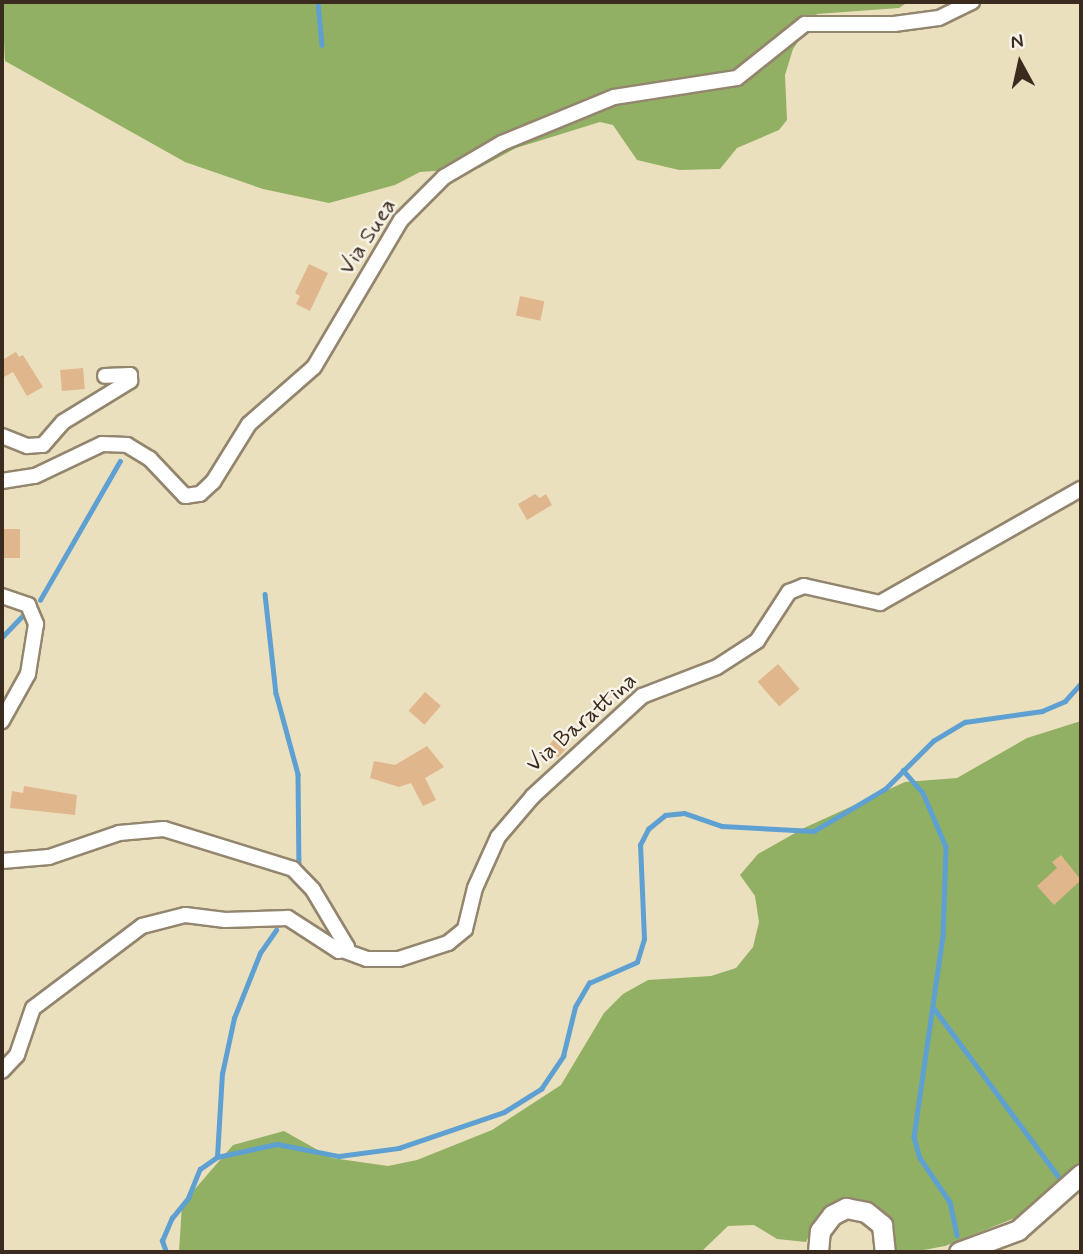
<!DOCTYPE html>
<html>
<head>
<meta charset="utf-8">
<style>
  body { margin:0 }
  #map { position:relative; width:1083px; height:1254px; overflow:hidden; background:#ebe0bd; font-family:Mynerve,sans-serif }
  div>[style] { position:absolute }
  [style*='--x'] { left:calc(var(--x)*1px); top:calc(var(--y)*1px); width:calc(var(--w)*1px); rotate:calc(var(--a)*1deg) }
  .forest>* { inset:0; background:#92b063 }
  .stream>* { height:4.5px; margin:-2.25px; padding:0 2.25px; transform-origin:2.25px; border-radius:2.25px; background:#5da0d1 }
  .building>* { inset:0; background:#e0b78d; transform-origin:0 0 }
  .roads { filter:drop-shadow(2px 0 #93856e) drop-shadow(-2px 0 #93856e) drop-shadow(0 2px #93856e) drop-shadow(0 -2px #93856e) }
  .street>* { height:14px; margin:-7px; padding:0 7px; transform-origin:7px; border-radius:7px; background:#fff }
  .secondary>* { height:19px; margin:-9.5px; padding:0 9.5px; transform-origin:9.5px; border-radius:9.5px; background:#fff }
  span { translate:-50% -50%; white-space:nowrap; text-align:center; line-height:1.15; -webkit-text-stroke:5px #f7f3e8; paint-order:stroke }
  .street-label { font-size:23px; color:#3b2a1e }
  .frame { position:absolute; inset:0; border:4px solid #3b2a1e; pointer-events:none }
  .north { position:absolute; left:985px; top:28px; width:70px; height:70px; -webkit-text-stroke:5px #f7f3e8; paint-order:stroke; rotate:352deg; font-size:19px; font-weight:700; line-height:28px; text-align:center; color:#3b2a1e }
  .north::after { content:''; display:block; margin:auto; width:24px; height:32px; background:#3b2a1e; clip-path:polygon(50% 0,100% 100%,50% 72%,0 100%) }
</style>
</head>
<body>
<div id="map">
  <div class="forest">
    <i style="clip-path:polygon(2px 2px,908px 2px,899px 8px,817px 14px,793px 49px,785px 75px,787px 120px,779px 130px,737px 148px,720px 169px,679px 170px,637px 160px,613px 125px,600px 122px,516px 148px,479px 168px,420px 172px,395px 185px,329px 203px,263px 189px,185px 162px,5px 61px)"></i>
    <i style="clip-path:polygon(1081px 721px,1081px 1167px,1020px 1216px,945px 1246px,913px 1252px,890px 1252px,890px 1218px,877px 1205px,849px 1200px,816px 1222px,806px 1242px,777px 1239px,754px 1225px,728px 1226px,701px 1252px,179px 1252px,182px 1204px,233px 1145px,284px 1131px,332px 1158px,388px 1166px,417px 1160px,492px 1130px,561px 1085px,604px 1013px,623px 994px,648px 980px,711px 976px,736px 968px,753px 947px,759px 922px,755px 896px,740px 875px,758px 854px,804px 828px,905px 782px,957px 778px,1027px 738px)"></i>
  </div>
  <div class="stream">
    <i style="--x:318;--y:2;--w:43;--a:84.7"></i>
    <i style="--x:265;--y:594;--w:100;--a:83.7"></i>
    <i style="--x:276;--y:693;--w:84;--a:74.8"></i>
    <i style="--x:298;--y:774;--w:90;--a:89.4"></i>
    <i style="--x:40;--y:600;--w:160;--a:-60.1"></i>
    <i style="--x:2;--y:637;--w:33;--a:-46"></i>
    <i style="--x:903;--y:770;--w:30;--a:49"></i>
    <i style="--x:923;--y:793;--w:59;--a:66.9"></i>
    <i style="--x:946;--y:847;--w:89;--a:91.9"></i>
    <i style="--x:943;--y:936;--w:203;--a:98.2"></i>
    <i style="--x:914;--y:1137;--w:22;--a:74"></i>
    <i style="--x:920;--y:1158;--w:53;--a:55.7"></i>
    <i style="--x:950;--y:1202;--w:34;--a:78"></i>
    <i style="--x:933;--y:1007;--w:210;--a:53.5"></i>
    <i style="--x:217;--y:1157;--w:83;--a:-86.6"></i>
    <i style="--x:222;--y:1074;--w:57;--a:-77.9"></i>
    <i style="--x:234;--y:1018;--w:70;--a:-68.2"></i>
    <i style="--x:260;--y:953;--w:28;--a:-55"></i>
    <i style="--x:166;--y:1252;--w:12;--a:-110"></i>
    <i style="--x:162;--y:1241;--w:25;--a:-67"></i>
    <i style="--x:172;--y:1218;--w:26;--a:-51"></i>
    <i style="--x:188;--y:1198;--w:31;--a:-68"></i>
    <i style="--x:200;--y:1169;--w:21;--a:-35"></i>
    <i style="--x:217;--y:1157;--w:61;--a:-12.2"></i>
    <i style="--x:277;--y:1144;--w:63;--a:11"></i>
    <i style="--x:339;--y:1156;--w:61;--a:-7.6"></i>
    <i style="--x:399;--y:1148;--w:111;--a:-18.9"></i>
    <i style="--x:504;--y:1112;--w:44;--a:-31.9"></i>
    <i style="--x:541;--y:1089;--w:40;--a:-56"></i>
    <i style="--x:563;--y:1056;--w:50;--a:-76.2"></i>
    <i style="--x:575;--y:1007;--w:28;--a:-60"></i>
    <i style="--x:589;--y:983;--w:52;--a:-23.6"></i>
    <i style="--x:637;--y:962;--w:24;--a:-73"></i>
    <i style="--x:644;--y:939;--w:94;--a:-92.4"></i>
    <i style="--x:640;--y:845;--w:18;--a:-63"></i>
    <i style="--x:648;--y:829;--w:22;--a:-39"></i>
    <i style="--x:665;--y:815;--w:19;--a:-6"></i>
    <i style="--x:684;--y:813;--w:40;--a:18.9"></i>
    <i style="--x:722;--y:826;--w:92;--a:3.1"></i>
    <i style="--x:814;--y:831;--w:82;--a:-30.6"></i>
    <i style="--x:885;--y:789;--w:68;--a:-45"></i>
    <i style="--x:933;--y:741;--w:37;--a:-31"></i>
    <i style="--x:965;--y:722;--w:78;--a:-8.1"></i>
    <i style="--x:1042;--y:711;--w:25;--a:-23"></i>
    <i style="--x:1065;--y:701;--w:24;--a:-48"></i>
  </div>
  <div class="building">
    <i style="clip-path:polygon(309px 264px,328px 273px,310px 311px,296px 304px,300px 296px,295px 293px)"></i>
    <i style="left:520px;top:296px;width:25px;height:20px;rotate:12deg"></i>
    <i style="clip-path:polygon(16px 352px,19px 357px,23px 355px,43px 387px,27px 396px,13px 372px,2px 378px,2px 360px)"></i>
    <i style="left:83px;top:368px;width:21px;height:23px;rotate:85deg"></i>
    <i style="clip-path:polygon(535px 494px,540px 498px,546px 494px,552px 505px,527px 520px,518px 504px)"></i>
    <i style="left:2px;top:529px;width:18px;height:29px"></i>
    <i style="left:778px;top:664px;width:33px;height:27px;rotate:49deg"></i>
    <i style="left:425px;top:692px;width:21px;height:25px;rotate:41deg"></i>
    <i style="left:559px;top:734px;width:15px;height:18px;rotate:42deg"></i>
    <i style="clip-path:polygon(427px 746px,444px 767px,425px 778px,436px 800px,423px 806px,411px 783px,399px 787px,370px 778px,374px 761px,395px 765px)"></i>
    <i style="clip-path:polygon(24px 786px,77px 795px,75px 815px,10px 808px,12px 791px,23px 793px)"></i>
    <i style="clip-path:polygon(1061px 855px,1081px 880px,1054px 905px,1037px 886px,1057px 868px,1052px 862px)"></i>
  </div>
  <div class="roads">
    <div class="street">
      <i style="--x:2;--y:436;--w:27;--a:22"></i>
      <i style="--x:27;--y:446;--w:16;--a:-4"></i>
      <i style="--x:43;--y:445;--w:30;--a:-49"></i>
      <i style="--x:63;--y:422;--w:79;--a:-31.5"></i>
      <i style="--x:130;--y:381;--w:6;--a:-90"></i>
      <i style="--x:130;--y:375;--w:25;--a:178"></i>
      <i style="--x:2;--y:481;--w:33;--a:-9"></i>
      <i style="--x:35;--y:476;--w:74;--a:-25.5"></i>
      <i style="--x:102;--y:444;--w:25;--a:2"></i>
      <i style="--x:127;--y:445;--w:27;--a:31"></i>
      <i style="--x:150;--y:459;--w:51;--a:46.6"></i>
      <i style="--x:185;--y:496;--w:15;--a:-8"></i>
      <i style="--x:200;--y:494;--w:18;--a:-43"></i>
      <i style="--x:213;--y:482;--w:68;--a:-58.2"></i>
      <i style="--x:249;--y:424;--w:86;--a:-41.2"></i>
      <i style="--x:314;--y:367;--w:171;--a:-59.4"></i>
      <i style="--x:401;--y:220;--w:61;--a:-45"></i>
      <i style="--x:444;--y:177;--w:67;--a:-30.4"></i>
      <i style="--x:502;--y:143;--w:121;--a:-22.3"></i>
      <i style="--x:614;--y:97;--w:124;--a:-8.8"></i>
      <i style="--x:737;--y:78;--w:87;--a:-38.5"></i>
      <i style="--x:805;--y:24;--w:89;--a:0"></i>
      <i style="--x:894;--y:24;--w:45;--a:-7.6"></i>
      <i style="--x:939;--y:18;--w:37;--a:-26"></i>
      <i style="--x:2;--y:596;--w:28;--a:19"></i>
      <i style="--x:28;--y:605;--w:21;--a:67"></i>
      <i style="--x:36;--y:624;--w:51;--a:99.1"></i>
      <i style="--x:28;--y:674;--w:54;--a:119"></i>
      <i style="--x:2;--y:861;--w:47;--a:-4.9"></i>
      <i style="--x:49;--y:857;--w:74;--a:-18.9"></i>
      <i style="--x:119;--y:833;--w:45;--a:-5.1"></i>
      <i style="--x:164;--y:829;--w:135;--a:17.2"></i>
      <i style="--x:293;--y:869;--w:29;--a:46"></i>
      <i style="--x:313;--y:890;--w:66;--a:59.2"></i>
      <i style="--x:347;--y:947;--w:9;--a:153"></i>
      <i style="--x:339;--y:951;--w:61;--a:-147.1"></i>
      <i style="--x:288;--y:918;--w:63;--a:178.2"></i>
      <i style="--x:225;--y:920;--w:40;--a:-172.9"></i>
      <i style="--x:185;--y:915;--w:44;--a:165.7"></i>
      <i style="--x:142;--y:926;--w:136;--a:143"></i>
      <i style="--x:33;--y:1008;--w:50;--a:108.8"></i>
      <i style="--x:17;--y:1055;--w:22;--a:133"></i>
      <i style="--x:345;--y:951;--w:23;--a:20"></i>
      <i style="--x:367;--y:959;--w:32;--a:0"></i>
      <i style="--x:399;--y:959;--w:52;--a:-18.1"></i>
      <i style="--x:448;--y:943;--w:22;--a:-39"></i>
      <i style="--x:465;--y:929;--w:42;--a:-76.3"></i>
      <i style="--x:475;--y:888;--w:56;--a:-65.7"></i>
      <i style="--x:498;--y:837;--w:54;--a:-49.5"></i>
      <i style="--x:533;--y:796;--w:148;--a:-42.5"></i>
      <i style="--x:642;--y:696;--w:80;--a:-21.1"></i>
      <i style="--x:717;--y:667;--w:48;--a:-33"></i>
      <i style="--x:757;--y:641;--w:59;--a:-56.9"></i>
      <i style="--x:789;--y:592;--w:16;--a:-22"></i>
      <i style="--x:804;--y:586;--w:78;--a:12.6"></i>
      <i style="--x:880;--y:603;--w:231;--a:-29.6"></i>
    </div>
    <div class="secondary">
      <i style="--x:818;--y:1252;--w:21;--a:-85"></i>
      <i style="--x:820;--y:1231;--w:20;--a:-53"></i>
      <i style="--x:832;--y:1215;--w:16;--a:-27"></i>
      <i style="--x:846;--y:1208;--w:20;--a:11"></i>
      <i style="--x:866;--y:1212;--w:21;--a:39"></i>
      <i style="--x:882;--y:1225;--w:27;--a:84"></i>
      <i style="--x:959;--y:1252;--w:63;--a:-20.4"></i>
      <i style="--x:1018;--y:1230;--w:84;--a:-41.6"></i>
    </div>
  </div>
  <div class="street-label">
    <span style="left:368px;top:237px;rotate:-57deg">Via Suea</span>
    <span style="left:582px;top:723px;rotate:-41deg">Via Barattina</span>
  </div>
  <div class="frame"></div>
  <div class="north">N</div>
</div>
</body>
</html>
